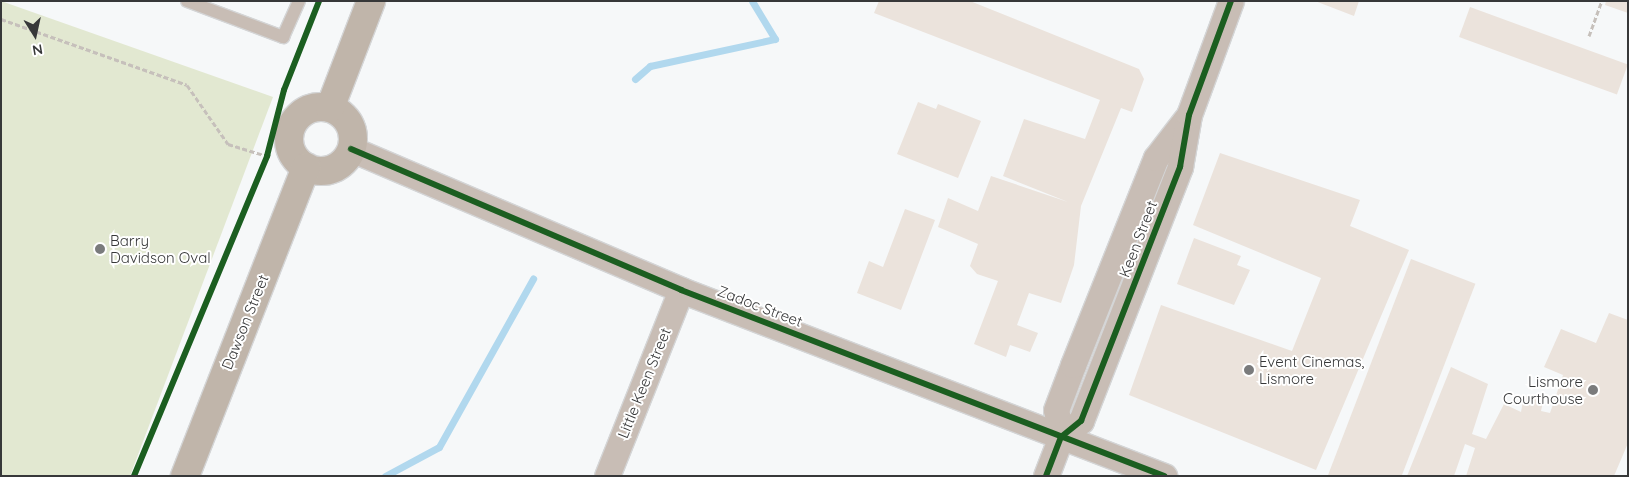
<!DOCTYPE html>
<html>
<head>
<meta charset="utf-8">
<style>
  body { margin:0 }
  #map { position:relative; width:1629px; height:477px; overflow:hidden; background:#f6f8f9; font-family:Quicksand,sans-serif }
  div>[style] { position:absolute }
  [style*='--x'] { left:calc(var(--x)*1px); top:calc(var(--y)*1px); width:calc(var(--w)*1px); rotate:calc(var(--a)*1deg) }
  .green>* { inset:0; background:#e2e8d1 }
  .stream>* { height:7px; margin:-3.5px; padding:0 3.5px; transform-origin:3.5px; border-radius:3.5px; background:#b1d8ee }
  .building>* { inset:0; background:#ebe3dc; transform-origin:0 0 }
  .path>* { height:3px; margin-top:-1.5px; transform-origin:0; background:repeating-linear-gradient(90deg,#c6c0bb 0 5px,transparent 0 7.5px) }
  .roads { filter:drop-shadow(1px 0 #d4d5d6) drop-shadow(-1px 0 #d4d5d6) drop-shadow(0 1px #d4d5d6) drop-shadow(0 -1px #d4d5d6) }
  .lane>* { height:12px; margin:-6px; padding:0 6px; transform-origin:6px; border-radius:6px; background:#c8bdb5 }
  .street>* { height:25px; margin:-12.5px; padding:0 12.5px; transform-origin:12.5px; border-radius:12.5px; background:#c8bdb5 }
  .primary>* { height:28px; margin:-14px; padding:0 14px; transform-origin:14px; border-radius:14px; background:#c0b5aa }
  .primary>.ring { margin:-14px; padding:0; box-sizing:content-box; background:none; border:28px solid #c0b5aa; border-radius:50% }
  .cycleway>* { height:6px; margin:-3px; padding:0 3px; transform-origin:3px; border-radius:3px; background:#1b5e20 }
  .dots>* { width:14px; height:14px; translate:-50% -50%; box-sizing:border-box; border:2px solid #fff; border-radius:50% }
  span { translate:-50% -50%; white-space:nowrap; text-align:center; line-height:1.15; -webkit-text-stroke:4px #fff; paint-order:stroke }
  .street-label { font-size:15px; color:#373839 }
  .poi-label { font-size:15px; color:#373839 }
  .left { translate:0 -50%; text-align:left }
  .right { translate:-100% -50%; text-align:right }
  .frame { position:absolute; inset:0; border:2px solid #373839; pointer-events:none }
  .north { position:absolute; left:10px; top:10px; width:50px; height:50px; -webkit-text-stroke:4px #fff; paint-order:stroke; rotate:170deg; font-size:14px; font-weight:700; line-height:20px; text-align:center; color:#373839 }
  .north::after { content:''; display:block; margin:auto; width:18px; height:22px; background:#373839; clip-path:polygon(50% 0,100% 100%,50% 72%,0 100%) }
</style>
</head>
<body>
<div id="map">
  <div class="green">
    <i style="clip-path:polygon(1px 1px,273px 97px,130px 476px,1px 476px)"></i>
  </div>
  <div class="stream">
    <i style="--x:635;--y:79;--w:20;--a:-41"></i>
    <i style="--x:650;--y:66;--w:128;--a:-12.2"></i>
    <i style="--x:775;--y:39;--w:44;--a:-121.2"></i>
    <i style="--x:385;--y:476;--w:61;--a:-28.2"></i>
    <i style="--x:439;--y:447;--w:193;--a:-60.8"></i>
  </div>
  <div class="building">
    <i style="clip-path:polygon(879px 1px,970px 1px,1139px 69px,1144px 79px,1132px 112px,1121px 108px,1081px 206px,1074px 265px,1061px 303px,1029px 293px,1017px 325px,1038px 333px,1030px 352px,1010px 345px,1006px 357px,974px 344px,998px 281px,977px 274px,970px 266px,978px 244px,938px 227px,948px 198px,978px 211px,991px 176px,1068px 202px,1003px 176px,1024px 119px,1085px 139px,1100px 100px,874px 13px)"></i>
    <i style="clip-path:polygon(1315px 1px,1359px 1px,1354px 16px)"></i>
    <i style="clip-path:polygon(1606px 1px,1628px 1px,1628px 13px,1605px 5px)"></i>
    <i style="left:1470px;top:7px;width:168px;height:32px;rotate:20deg"></i>
    <i style="clip-path:polygon(918px 102px,936px 109px,938px 104px,981px 121px,958px 178px,897px 154px)"></i>
    <i style="clip-path:polygon(1220px 153px,1360px 200px,1350px 226px,1409px 250px,1316px 470px,1129px 395px,1161px 305px,1292px 351px,1321px 278px,1193px 225px)"></i>
    <i style="clip-path:polygon(905px 209px,935px 220px,901px 310px,857px 293px,869px 261px,883px 267px)"></i>
    <i style="clip-path:polygon(1194px 238px,1241px 256px,1237px 265px,1250px 270px,1234px 305px,1177px 284px)"></i>
    <i style="left:1411px;top:259px;width:69px;height:232px;rotate:21deg"></i>
    <i style="clip-path:polygon(1609px 313px,1628px 320px,1628px 443px,1614px 476px,1466px 476px,1475px 448px,1465px 444px,1454px 476px,1407px 476px,1451px 367px,1488px 384px,1472px 434px,1486px 439px,1504px 404px,1521px 412px,1524px 395px,1543px 402px,1541px 411px,1550px 413px,1563px 375px,1544px 367px,1561px 329px,1596px 343px)"></i>
  </div>
  <div class="path">
    <i style="--x:1;--y:19;--w:197;--a:19.5"></i>
    <i style="--x:187;--y:85;--w:72;--a:55.2"></i>
    <i style="--x:228;--y:144;--w:41;--a:17.1"></i>
    <i style="--x:1589;--y:36;--w:37;--a:-70"></i>
  </div>
  <div class="roads">
    <div class="lane">
      <i style="--x:187;--y:1;--w:103;--a:20.6"></i>
      <i style="--x:283;--y:37;--w:39;--a:-66"></i>
    </div>
    <div class="street">
      <i style="--x:351;--y:149;--w:359;--a:23.1"></i>
      <i style="--x:681;--y:290;--w:518;--a:21.06"></i>
      <i style="--x:1061;--y:437;--w:27;--a:-100"></i>
      <i style="--x:1056;--y:410;--w:48;--a:-69.3"></i>
      <i style="--x:1073;--y:365;--w:223;--a:-68.2"></i>
      <i style="--x:1156;--y:158;--w:49;--a:-52.4"></i>
      <i style="--x:607;--y:476;--w:200;--a:-68.3"></i>
      <i style="--x:1046;--y:476;--w:42;--a:-69"></i>
      <i style="--x:1061;--y:437;--w:26;--a:-39"></i>
      <i style="--x:1081;--y:421;--w:273;--a:-68.7"></i>
      <i style="--x:1180;--y:167;--w:53;--a:-80.2"></i>
      <i style="--x:1189;--y:115;--w:121;--a:-69.8"></i>
    </div>
    <div class="primary">
      <i class="ring" style="left:289px;top:107px;width:36px;height:36px"></i>
      <i style="--x:330;--y:108;--w:115;--a:-69"></i>
      <i style="--x:185;--y:476;--w:332;--a:-68.6"></i>
    </div>
  </div>
  <div class="cycleway">
    <i style="--x:351;--y:149;--w:359;--a:23.1"></i>
    <i style="--x:681;--y:290;--w:518;--a:21.06"></i>
    <i style="--x:134;--y:476;--w:347;--a:-67.4"></i>
    <i style="--x:267;--y:156;--w:68;--a:-75.6"></i>
    <i style="--x:284;--y:90;--w:96;--a:-68.5"></i>
    <i style="--x:1046;--y:476;--w:42;--a:-69"></i>
    <i style="--x:1061;--y:437;--w:26;--a:-39"></i>
    <i style="--x:1081;--y:421;--w:273;--a:-68.7"></i>
    <i style="--x:1180;--y:167;--w:53;--a:-80.2"></i>
    <i style="--x:1189;--y:115;--w:121;--a:-69.8"></i>
  </div>
  <div class="dots">
    <i style="left:100px;top:249px;background:#7a7b7c"></i>
    <i style="left:1249px;top:370px;background:#7a7b7c"></i>
    <i style="left:1593px;top:390px;background:#7a7b7c"></i>
  </div>
  <div class="street-label">
    <span style="left:1138px;top:239px;rotate:-69deg">Keen Street</span>
    <span style="left:760px;top:306px;rotate:21deg">Zadoc Street</span>
    <span style="left:245px;top:322px;rotate:-68deg">Dawson Street</span>
    <span style="left:644px;top:383px;rotate:-68deg">Little Keen Street</span>
  </div>
  <div class="poi-label">
    <span class="left" style="left:110px;top:249px">Barry<br>Davidson Oval</span>
    <span class="left" style="left:1259px;top:370px">Event Cinemas,<br>Lismore</span>
    <span class="right" style="left:1583px;top:390px">Lismore<br>Courthouse</span>
  </div>
  <div class="frame"></div>
  <div class="north">N</div>
</div>
</body>
</html>
